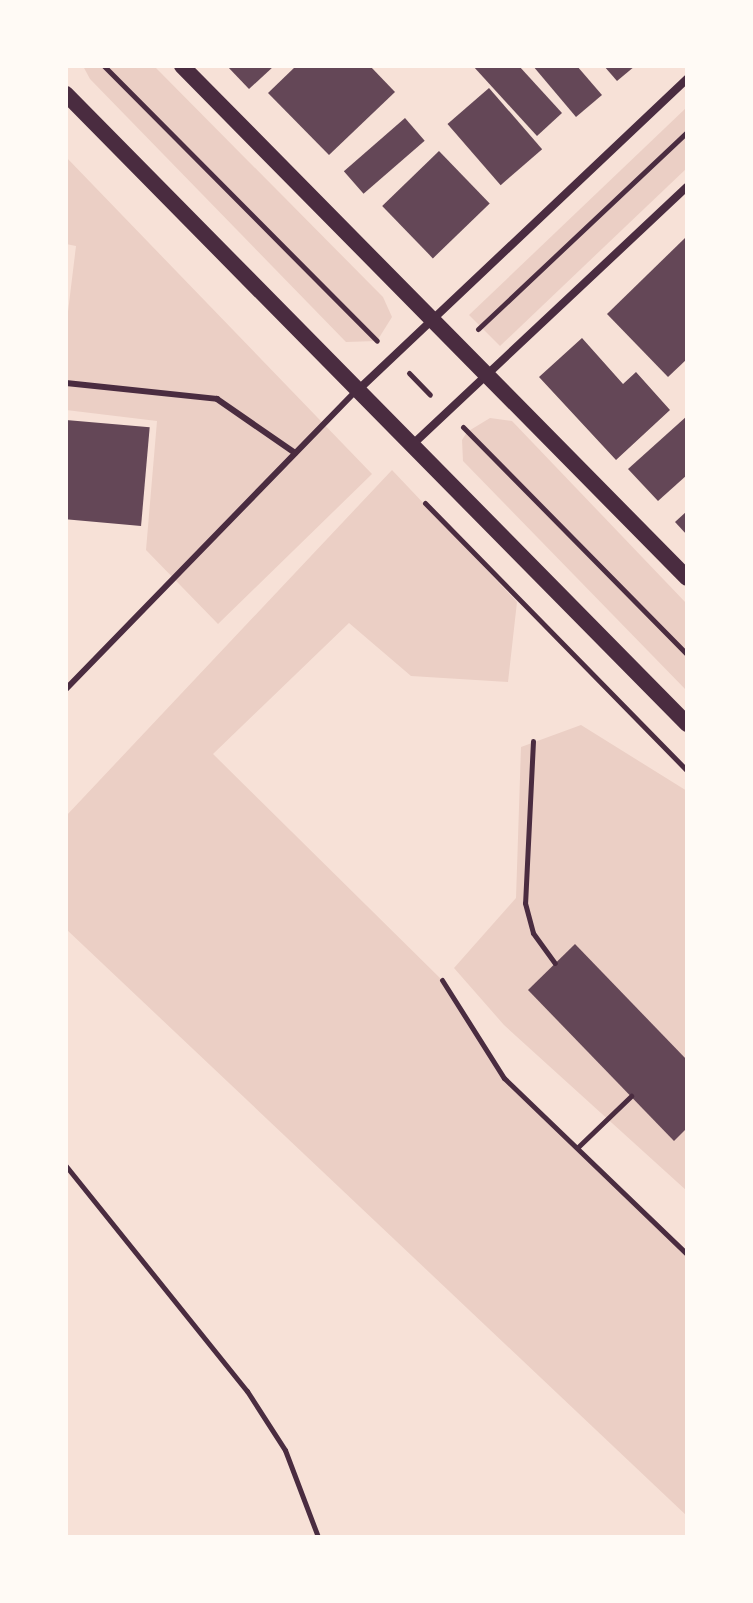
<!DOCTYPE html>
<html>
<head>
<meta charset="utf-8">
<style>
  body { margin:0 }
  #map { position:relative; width:753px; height:1603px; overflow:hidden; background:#f7e1d7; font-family:"Zilla Slab",serif }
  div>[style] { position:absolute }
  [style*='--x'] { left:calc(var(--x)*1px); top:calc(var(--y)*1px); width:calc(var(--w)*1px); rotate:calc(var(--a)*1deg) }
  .green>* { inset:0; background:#ebcfc5 }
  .building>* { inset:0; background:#644757; transform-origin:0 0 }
  .path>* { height:5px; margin:-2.5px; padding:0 2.5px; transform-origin:2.5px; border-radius:2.5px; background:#4a2c40 }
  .service>* { height:6px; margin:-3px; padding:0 3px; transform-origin:3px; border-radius:3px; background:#4a2c40 }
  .minor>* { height:8px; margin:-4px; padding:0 4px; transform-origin:4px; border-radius:4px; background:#4a2c40 }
  .secondary>* { height:16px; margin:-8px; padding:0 8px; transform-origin:8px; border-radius:8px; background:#4a2c40 }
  span { translate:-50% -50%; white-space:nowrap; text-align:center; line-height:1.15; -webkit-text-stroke:6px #fffaf5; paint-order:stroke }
  .frame { position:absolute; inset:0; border:68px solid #fffaf5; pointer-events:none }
</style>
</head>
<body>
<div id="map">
  <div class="green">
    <i style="clip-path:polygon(83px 66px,154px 66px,383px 297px,392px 317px,377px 341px,346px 342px,90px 79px)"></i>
    <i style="clip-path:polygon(687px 107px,687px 168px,500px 346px,469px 315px)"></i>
    <i style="clip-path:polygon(66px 157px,372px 474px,218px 624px,146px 550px,157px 421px,66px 410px,66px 328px,76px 246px,66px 244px)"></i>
    <i style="clip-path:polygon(490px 418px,512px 421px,687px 604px,687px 691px,463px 461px,462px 440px,467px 432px)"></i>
    <i style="clip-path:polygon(392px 470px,517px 602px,508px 682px,411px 676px,349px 623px,213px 754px,442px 980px,504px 1078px,687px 1254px,687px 1516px,66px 929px,66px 816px)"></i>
    <i style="clip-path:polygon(581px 725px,687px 791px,687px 1191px,504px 1025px,454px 968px,516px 898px,521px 747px)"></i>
  </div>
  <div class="building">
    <i style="clip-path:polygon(227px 66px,274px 66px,249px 89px)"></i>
    <i style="clip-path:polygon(296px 66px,370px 66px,395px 92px,329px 155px,268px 93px)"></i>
    <i style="clip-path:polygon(473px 66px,519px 66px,562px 113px,537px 136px)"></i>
    <i style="clip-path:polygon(533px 66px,577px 66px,602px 95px,576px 117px)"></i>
    <i style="clip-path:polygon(604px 66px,635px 66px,617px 81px)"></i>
    <i style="left:489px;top:88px;width:81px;height:55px;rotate:49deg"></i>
    <i style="left:405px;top:118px;width:30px;height:81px;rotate:49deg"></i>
    <i style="left:439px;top:151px;width:73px;height:79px;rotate:46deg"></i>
    <i style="clip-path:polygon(685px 238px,687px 359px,668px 377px,607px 314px)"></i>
    <i style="clip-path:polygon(582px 338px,623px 384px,636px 372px,670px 410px,616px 460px,539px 377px)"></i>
    <i style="clip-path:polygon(687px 416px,687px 475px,658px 501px,628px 469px)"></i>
    <i style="left:66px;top:420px;width:84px;height:99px;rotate:5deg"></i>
    <i style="clip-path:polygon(687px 511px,687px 535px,675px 522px)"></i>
    <i style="clip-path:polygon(575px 944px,687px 1060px,687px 1128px,674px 1141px,528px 990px)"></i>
  </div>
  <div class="path">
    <i style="--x:104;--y:66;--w:387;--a:45.2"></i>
    <i style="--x:478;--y:329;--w:287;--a:-43.3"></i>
    <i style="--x:409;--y:373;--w:30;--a:46"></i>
    <i style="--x:463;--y:427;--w:319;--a:45.4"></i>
    <i style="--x:425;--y:503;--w:375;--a:45.6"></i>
    <i style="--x:533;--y:741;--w:162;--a:92.8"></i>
    <i style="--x:525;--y:903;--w:31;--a:75"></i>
    <i style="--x:533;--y:933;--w:37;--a:54"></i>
    <i style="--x:442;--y:980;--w:116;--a:57.7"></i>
    <i style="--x:504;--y:1078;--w:254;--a:43.9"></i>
    <i style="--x:578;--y:1147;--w:74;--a:-43.9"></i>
    <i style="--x:66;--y:1166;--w:289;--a:51.2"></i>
    <i style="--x:247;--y:1391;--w:70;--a:57.2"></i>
    <i style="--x:285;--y:1450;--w:93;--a:69.2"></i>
  </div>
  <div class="service">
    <i style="--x:66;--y:383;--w:152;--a:6"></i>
    <i style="--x:217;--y:399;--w:95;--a:34.7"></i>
    <i style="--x:66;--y:689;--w:416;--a:-45.8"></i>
  </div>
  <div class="minor">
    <i style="--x:358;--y:390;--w:453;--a:-43.4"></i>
    <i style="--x:412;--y:445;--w:377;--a:-43.2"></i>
  </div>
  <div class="secondary">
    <i style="--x:182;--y:66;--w:719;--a:45.39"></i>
    <i style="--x:66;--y:94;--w:885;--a:45.41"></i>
  </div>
  <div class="frame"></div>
</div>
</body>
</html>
